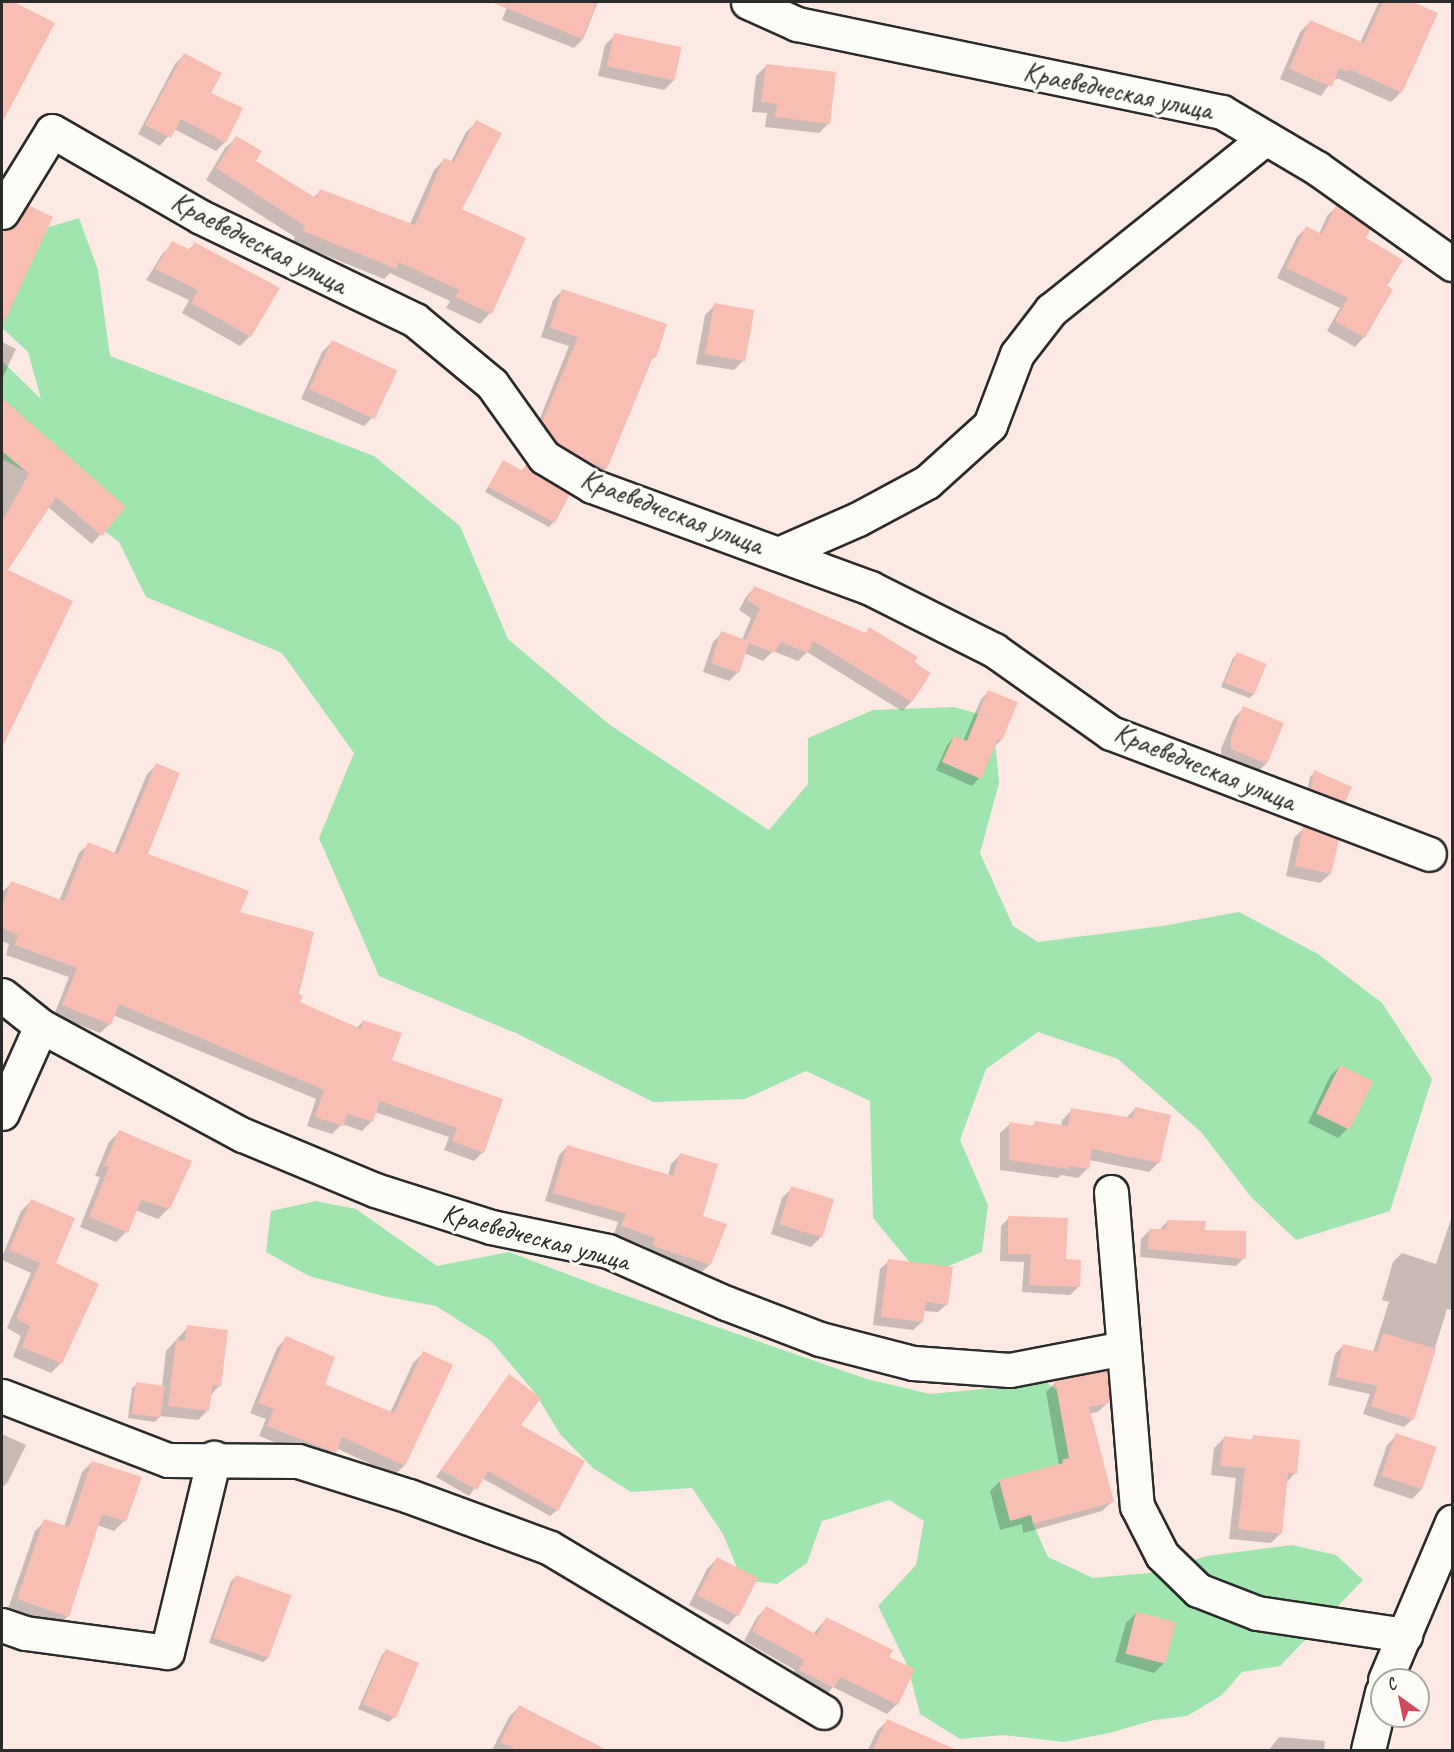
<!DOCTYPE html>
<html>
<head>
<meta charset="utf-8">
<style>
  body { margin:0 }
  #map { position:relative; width:1454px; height:1752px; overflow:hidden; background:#fce9e3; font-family:Caveat,sans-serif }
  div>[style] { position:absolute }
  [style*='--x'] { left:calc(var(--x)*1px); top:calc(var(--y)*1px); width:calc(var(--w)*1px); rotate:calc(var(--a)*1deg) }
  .green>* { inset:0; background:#a0e4af }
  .shadow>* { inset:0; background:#0003 }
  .building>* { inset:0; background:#f9beb3; transform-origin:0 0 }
  .roads { filter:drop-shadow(2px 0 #2b2b2b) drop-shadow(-2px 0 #2b2b2b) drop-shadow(0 2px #2b2b2b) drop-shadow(0 -2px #2b2b2b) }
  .minor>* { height:33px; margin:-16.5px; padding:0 16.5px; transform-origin:16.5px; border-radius:16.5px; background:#fdfcf7 }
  span { translate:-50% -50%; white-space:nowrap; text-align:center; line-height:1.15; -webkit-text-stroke:6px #fdfcf7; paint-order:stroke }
  .street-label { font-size:28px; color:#2b2b2b }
  .frame { position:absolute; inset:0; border:3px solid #2b2b2b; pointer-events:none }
  .north { position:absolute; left:1370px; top:1668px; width:60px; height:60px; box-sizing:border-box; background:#fdfcf7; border:2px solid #a9a8a5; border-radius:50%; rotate:327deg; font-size:16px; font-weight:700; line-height:24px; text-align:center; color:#2b2b2b }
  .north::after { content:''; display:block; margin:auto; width:21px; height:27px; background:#d1495b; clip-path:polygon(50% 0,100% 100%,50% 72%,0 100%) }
</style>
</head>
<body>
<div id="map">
  <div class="green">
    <i style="clip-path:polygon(79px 218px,98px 270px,110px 356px,374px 456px,460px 526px,508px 639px,610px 725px,769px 830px,808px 784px,808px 738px,873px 710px,954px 707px,993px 718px,999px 783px,980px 853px,1013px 926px,1038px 942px,1162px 926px,1239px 912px,1318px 954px,1382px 1003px,1432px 1079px,1390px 1211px,1296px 1240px,1251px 1197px,1201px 1132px,1118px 1059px,1038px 1032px,986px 1069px,960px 1140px,988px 1205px,982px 1252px,922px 1277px,873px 1218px,870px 1101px,806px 1071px,745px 1099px,653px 1102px,518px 1034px,379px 976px,319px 838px,354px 753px,282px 653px,146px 597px,119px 542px,27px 472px,2px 459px,2px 361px,41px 399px,28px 352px,2px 328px,2px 282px,36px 231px)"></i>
    <i style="clip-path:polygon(316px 1201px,356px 1209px,437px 1266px,509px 1252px,604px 1288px,867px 1379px,930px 1394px,1047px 1383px,1087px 1411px,1093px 1440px,1033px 1524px,1048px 1557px,1093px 1578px,1149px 1573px,1207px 1556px,1292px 1545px,1336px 1555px,1363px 1580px,1280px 1666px,1242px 1672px,1222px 1695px,1187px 1716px,1154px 1720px,1113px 1732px,1064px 1742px,1003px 1735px,960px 1739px,920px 1714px,908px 1667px,878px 1606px,916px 1565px,924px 1521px,889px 1500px,822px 1521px,807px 1563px,777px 1584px,742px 1580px,723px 1534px,692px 1488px,631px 1492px,593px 1468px,560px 1434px,535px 1393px,491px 1341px,436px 1306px,383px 1296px,309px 1276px,266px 1252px,271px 1211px)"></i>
  </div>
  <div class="shadow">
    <i style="clip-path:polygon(2px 2px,11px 2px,53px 24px,2px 120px)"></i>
    <i style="clip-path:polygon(509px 2px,598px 2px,583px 39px,574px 48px,502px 20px)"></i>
    <i style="clip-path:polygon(1379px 2px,1410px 2px,1437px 14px,1401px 92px,1391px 102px,1339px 79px,1333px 79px,1321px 96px,1280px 79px,1300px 32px,1310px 22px,1360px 43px)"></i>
    <i style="clip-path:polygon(615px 35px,681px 48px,674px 80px,664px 90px,598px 76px,605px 45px)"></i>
    <i style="clip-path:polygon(184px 55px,209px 94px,225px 142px,216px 151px,174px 129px,160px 146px,138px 134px,175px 64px)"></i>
    <i style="clip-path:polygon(766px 66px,829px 123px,819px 133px,765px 127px,767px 113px,752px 112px,756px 76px)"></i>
    <i style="clip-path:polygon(477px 122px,460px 210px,490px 313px,480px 324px,446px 308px,450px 301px,390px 273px,384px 279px,293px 242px,295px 237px,206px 180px,225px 148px,236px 138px,254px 162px,313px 198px,320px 191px,410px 224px,434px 170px,445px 159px,451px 162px,466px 132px)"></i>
    <i style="clip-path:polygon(29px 207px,51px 218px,2px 324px,2px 231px,9px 230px)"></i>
    <i style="clip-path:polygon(1336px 207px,1364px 239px,1385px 286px,1391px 290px,1364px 337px,1355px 347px,1327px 331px,1340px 308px,1277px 278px,1297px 237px,1306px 228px,1319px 234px,1327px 216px)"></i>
    <i style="clip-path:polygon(173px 243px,188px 250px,195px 244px,278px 289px,250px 336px,240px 346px,182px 313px,189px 300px,146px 280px,163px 253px)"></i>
    <i style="clip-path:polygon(562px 291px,654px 357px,649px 363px,606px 468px,597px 478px,534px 433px,569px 346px,541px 337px,553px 300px)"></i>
    <i style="clip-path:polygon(715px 305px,744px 360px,734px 370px,696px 364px,705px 315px)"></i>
    <i style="clip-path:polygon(2px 342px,16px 349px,2px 379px)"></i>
    <i style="clip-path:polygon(332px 342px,374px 416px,364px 426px,301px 399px,322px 352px)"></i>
    <i style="clip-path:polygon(2px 400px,124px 507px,92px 544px,48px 507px,5px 570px,71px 601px,2px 744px)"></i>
    <i style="clip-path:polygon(503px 462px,521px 471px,526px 466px,533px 474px,554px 522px,549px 527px,485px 492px)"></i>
    <i style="clip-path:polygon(755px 587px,865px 634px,870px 629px,929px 673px,911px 702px,902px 711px,807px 652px,798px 661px,773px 651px,763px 661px,744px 653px,738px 672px,729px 681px,703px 672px,713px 642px,722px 633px,742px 640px,751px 618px,739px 610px,746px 597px)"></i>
    <i style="clip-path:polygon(1238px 654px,1254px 694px,1249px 698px,1221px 687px,1233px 658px)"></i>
    <i style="clip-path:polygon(988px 692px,1001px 740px,994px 747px,979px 778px,972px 786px,936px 770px,947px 745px,954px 737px,963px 741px,981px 699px)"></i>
    <i style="clip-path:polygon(1244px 708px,1266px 764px,1256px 773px,1221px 759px,1221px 749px,1234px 718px)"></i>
    <i style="clip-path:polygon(156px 765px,146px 855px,238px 913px,297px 994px,298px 1003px,356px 1029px,363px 1021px,391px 1061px,483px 1152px,474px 1161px,444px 1150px,449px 1137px,375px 1112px,372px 1121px,362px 1131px,342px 1124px,332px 1134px,307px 1126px,316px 1099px,113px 1015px,110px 1024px,100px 1033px,54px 1015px,69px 977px,6px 955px,9px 944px,2px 941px,2px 892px,12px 883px,59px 901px,79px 853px,89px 844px,114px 854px,147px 774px)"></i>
    <i style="clip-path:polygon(1315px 772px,1344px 801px,1340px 806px,1307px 793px,1310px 777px)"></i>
    <i style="clip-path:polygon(1304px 828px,1330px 874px,1320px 883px,1286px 876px,1294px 838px)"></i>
    <i style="clip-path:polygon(1340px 1066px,1348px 1128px,1338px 1138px,1308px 1123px,1330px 1076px)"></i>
    <i style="clip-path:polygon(1136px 1108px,1159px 1162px,1149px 1172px,1089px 1160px,1088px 1168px,1078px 1178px,1061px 1175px,1058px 1178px,1000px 1170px,1000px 1133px,1010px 1124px,1031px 1127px,1035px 1123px,1061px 1127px,1062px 1120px,1072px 1110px,1126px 1118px)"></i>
    <i style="clip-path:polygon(119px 1132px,190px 1162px,168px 1209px,158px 1219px,135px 1210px,126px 1232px,116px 1242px,80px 1227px,100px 1177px,95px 1176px,109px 1142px)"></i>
    <i style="clip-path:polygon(567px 1147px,668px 1176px,671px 1164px,680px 1155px,701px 1217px,710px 1264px,701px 1273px,645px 1255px,647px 1247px,614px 1234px,618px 1222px,545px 1201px,559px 1155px)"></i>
    <i style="clip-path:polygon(792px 1188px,821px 1237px,811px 1247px,771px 1234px,782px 1198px)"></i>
    <i style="clip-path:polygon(31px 1201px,54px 1264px,61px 1363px,51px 1373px,13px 1357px,21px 1336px,7px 1328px,31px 1273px,2px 1260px,2px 1257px,21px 1211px)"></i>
    <i style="clip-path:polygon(1452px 1216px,1452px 1310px,1447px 1309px,1413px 1419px,1404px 1427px,1363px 1414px,1370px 1394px,1328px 1385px,1335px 1354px,1344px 1345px,1373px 1352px,1389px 1302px,1382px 1300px,1393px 1262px,1402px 1253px,1436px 1264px)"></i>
    <i style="clip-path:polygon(1009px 1218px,1065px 1261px,1078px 1287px,1070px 1295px,1022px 1292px,1024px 1262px,1000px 1261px,1001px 1226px)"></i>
    <i style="clip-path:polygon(1167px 1222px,1204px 1231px,1244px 1258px,1236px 1266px,1140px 1257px,1141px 1239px,1150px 1230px,1159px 1230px)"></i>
    <i style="clip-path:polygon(889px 1261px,947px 1304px,938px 1312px,923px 1311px,922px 1322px,913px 1330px,873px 1325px,880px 1269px)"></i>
    <i style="clip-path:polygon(188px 1327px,219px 1386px,210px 1396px,208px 1410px,198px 1420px,160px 1416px,155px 1422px,128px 1418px,132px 1388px,137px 1384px,162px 1387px,166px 1351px)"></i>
    <i style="clip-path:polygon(286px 1338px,323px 1385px,390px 1413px,413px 1363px,423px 1353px,451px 1366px,404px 1466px,394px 1475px,336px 1448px,325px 1462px,259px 1436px,266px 1419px,250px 1413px,277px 1348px)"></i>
    <i style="clip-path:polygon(1056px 1382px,1108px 1402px,1098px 1412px,1089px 1414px,1112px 1502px,1102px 1511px,1023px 1533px,1022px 1524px,1000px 1530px,990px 1491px,1000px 1481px,1059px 1465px,1046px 1392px)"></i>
    <i style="clip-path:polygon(503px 1383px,557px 1510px,550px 1516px,482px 1478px,469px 1496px,436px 1477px)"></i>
    <i style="clip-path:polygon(2px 1434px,26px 1445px,8px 1482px,2px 1488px)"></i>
    <i style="clip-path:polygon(1397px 1435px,1422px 1489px,1412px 1499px,1373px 1486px,1387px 1445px)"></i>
    <i style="clip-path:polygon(1254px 1437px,1295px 1473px,1286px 1483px,1281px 1533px,1271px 1543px,1229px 1539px,1236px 1478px,1211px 1475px,1214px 1448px,1224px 1438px,1250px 1441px)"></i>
    <i style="clip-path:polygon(92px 1462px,124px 1521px,114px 1531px,97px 1525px,68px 1616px,58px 1626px,8px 1609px,35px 1531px,45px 1521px,64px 1527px,82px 1472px)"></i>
    <i style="clip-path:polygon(717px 1559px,737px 1615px,728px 1625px,689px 1605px,707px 1569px)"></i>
    <i style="clip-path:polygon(236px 1577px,290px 1596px,268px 1658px,263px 1662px,209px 1643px,231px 1581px)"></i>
    <i style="clip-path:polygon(766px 1608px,813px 1634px,826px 1619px,887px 1658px,913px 1670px,897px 1704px,887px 1714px,833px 1687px,824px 1697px,790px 1680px,795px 1670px,744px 1641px,757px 1617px)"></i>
    <i style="clip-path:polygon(1136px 1613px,1164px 1663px,1154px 1673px,1115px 1662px,1126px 1623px)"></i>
    <i style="clip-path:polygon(386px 1651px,394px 1717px,389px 1722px,358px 1709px,382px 1655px)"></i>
    <i style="clip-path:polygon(519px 1707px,571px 1734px,562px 1750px,492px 1750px,509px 1717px)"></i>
    <i style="clip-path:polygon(887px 1721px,935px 1742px,931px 1750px,868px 1750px,877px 1731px)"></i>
    <i style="clip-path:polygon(1279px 1737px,1325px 1741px,1324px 1750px,1269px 1750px)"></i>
  </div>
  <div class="building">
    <i style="clip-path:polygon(2px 2px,14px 2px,55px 23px,2px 123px)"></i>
    <i style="clip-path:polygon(491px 2px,597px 2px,582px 39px)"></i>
    <i style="clip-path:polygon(1383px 2px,1413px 2px,1438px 13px,1402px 93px,1349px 69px,1348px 72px,1339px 68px,1332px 87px,1289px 69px,1310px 20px,1364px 43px)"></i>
    <i style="left:614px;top:33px;width:69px;height:34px;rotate:12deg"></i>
    <i style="clip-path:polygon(184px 53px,222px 73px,211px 93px,243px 108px,226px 143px,181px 119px,171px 138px,145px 125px)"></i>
    <i style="clip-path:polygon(766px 64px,836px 72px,830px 124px,775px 117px,777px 104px,761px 102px)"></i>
    <i style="clip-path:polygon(476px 120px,502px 133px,462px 209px,526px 238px,492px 314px,455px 297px,459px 290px,399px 262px,396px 269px,303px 231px,305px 226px,216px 168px,236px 136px,262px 151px,256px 161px,316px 198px,320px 189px,415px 225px,444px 158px,454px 162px)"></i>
    <i style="clip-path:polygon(28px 205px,53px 217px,2px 327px,2px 231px,10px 229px,18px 222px)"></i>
    <i style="clip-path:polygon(1336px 205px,1371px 229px,1366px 238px,1403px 260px,1387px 286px,1393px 289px,1365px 338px,1335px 321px,1348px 298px,1286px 268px,1306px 226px,1322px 234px)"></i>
    <i style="clip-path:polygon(172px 241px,191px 250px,194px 242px,280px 288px,251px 337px,191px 303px,198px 290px,155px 269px)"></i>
    <i style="clip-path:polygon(562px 289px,667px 324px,656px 358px,653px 357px,607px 469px,587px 461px,557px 443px,542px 422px,578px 337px,550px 328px)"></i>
    <i style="left:714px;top:303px;width:41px;height:52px;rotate:10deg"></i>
    <i style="left:332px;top:340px;width:72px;height:54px;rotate:25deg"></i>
    <i style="clip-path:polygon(2px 398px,126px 507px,102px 536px,56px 497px,8px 570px,73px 601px,2px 748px,2px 521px,29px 474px,2px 451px)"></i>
    <i style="clip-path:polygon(503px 460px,523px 471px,526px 463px,534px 473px,570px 494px,555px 523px,488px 487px)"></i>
    <i style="clip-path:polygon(754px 586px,866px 633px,869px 627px,918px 657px,914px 663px,931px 673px,912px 702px,813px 641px,808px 653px,781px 642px,774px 653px,749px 643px,739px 673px,711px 663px,721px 631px,746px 640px,760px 608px,747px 600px)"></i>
    <i style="left:1237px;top:652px;width:32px;height:33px;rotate:22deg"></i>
    <i style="clip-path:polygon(988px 690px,1018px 702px,1002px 741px,998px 739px,981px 779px,942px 762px,954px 736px,967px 741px)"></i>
    <i style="clip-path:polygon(1243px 706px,1284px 723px,1267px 764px,1231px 749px,1231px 737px)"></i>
    <i style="clip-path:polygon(156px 763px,180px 773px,148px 854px,249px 891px,240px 912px,314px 932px,299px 994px,303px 996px,300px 1002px,361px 1029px,363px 1020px,402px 1033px,392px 1060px,503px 1099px,484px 1153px,452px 1141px,457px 1128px,380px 1101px,373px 1122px,347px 1114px,343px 1126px,315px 1117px,324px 1090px,119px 1004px,111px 1025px,62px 1005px,77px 968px,15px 945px,18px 935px,2px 928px,2px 906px,11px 881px,64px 901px,88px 842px,118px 854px)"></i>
    <i style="clip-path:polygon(1314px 770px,1352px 787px,1345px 802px,1311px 789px)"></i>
    <i style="clip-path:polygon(1303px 826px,1339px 840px,1331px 874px,1295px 866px)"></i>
    <i style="left:1340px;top:1065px;width:37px;height:54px;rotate:26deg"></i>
    <i style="clip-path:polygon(1135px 1107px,1171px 1115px,1160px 1163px,1092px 1149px,1089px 1169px,1069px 1166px,1069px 1169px,1009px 1160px,1009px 1122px,1034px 1126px,1035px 1121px,1068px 1126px,1071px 1108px,1133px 1118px)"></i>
    <i style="clip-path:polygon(119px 1130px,192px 1161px,170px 1209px,141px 1200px,128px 1233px,89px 1217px,109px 1167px,104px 1166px)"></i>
    <i style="clip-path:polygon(567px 1145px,673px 1176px,680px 1153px,718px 1164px,703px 1216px,727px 1224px,711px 1265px,653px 1246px,655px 1238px,621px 1226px,626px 1214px,553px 1193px)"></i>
    <i style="left:791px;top:1186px;width:45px;height:40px;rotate:17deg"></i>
    <i style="clip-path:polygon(31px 1199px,75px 1218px,56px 1263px,99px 1284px,62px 1364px,22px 1347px,30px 1326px,16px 1318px,40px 1263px,9px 1250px)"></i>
    <i style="clip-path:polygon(1008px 1216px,1068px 1218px,1066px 1259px,1081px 1260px,1080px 1287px,1029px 1285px,1031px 1254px,1008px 1254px)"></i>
    <i style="clip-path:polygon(1167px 1220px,1206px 1221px,1205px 1230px,1246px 1231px,1246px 1259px,1148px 1249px,1149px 1229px,1166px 1229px)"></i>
    <i style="clip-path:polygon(888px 1259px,953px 1267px,948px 1305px,926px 1302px,923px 1322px,881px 1317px)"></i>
    <i style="clip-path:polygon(187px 1325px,228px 1330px,221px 1387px,213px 1384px,209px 1411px,168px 1406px,176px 1340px,185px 1341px)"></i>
    <i style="clip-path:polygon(1383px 1333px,1436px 1349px,1414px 1420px,1371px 1406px,1377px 1386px,1336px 1377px,1343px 1344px,1377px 1352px)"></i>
    <i style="clip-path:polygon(286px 1336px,335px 1357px,325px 1384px,394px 1413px,423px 1351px,453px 1365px,405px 1466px,342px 1437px,336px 1453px,267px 1426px,274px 1409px,258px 1403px)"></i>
    <i style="clip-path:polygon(1107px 1370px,1110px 1403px,1089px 1407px,1114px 1502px,1033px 1524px,1031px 1515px,1010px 1521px,999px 1480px,1063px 1463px,1062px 1460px,1069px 1458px,1055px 1380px)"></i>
    <i style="clip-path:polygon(509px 1374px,541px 1398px,521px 1425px,585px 1461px,558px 1511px,488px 1471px,477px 1490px,441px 1470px)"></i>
    <i style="left:136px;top:1382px;width:29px;height:32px;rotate:8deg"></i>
    <i style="left:1396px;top:1433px;width:43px;height:45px;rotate:19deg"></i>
    <i style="clip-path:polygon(1253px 1435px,1300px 1440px,1297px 1474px,1288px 1473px,1282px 1534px,1238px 1529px,1245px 1468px,1220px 1466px,1224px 1436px,1253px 1440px)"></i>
    <i style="clip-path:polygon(92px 1461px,142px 1477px,126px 1522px,102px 1514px,69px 1617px,17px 1599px,44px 1519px,69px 1527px)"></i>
    <i style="left:717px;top:1557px;width:46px;height:43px;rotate:27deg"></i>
    <i style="left:236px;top:1575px;width:59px;height:67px;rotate:20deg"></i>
    <i style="clip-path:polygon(766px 1606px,817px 1635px,826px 1617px,893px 1650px,889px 1657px,915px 1669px,898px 1705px,840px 1677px,834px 1688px,799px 1670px,804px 1660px,752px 1631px)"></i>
    <i style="left:1136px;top:1612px;width:41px;height:43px;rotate:14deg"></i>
    <i style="left:386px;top:1649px;width:36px;height:60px;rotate:23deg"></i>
    <i style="clip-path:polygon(519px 1705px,607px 1750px,517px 1750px,500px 1742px)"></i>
    <i style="clip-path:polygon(887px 1719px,957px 1750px,873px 1750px)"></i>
  </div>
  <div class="roads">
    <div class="minor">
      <i style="--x:748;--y:2;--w:54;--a:24.2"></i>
      <i style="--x:797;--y:24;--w:434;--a:11.7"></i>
      <i style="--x:1222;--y:112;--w:110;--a:30.5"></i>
      <i style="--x:1317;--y:168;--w:166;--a:35.4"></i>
      <i style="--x:2;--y:212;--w:95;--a:-58.3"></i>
      <i style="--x:52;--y:131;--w:172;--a:30"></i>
      <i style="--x:201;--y:217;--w:237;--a:25.7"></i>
      <i style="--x:415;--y:320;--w:100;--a:39.7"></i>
      <i style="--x:492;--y:384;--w:90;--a:54.5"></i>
      <i style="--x:544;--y:457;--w:56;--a:31.1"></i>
      <i style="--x:592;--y:486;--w:296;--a:20.1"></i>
      <i style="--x:870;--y:588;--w:139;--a:26.6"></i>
      <i style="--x:994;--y:650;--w:143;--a:35.4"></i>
      <i style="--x:1111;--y:733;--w:340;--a:20.8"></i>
      <i style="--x:778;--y:554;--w:87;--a:-23.6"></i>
      <i style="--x:858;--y:519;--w:78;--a:-28.2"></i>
      <i style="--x:927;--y:482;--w:85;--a:-42.1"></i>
      <i style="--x:990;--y:425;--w:76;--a:-69.2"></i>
      <i style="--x:1017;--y:354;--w:56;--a:-52.3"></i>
      <i style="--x:1051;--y:310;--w:275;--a:-38.7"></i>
      <i style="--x:2;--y:995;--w:50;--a:38.5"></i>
      <i style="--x:41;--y:1026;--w:230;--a:28.4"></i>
      <i style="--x:243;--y:1135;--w:143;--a:22.6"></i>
      <i style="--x:375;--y:1190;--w:122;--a:17.7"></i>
      <i style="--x:491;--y:1227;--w:119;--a:11.6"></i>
      <i style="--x:608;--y:1251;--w:129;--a:23.8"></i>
      <i style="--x:726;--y:1303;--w:101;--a:21"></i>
      <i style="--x:820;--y:1339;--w:96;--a:14.5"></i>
      <i style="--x:913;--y:1363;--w:97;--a:4.1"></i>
      <i style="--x:1010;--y:1370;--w:116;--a:-10.9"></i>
      <i style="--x:2;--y:1113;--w:95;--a:-65.9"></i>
      <i style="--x:1111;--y:1192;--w:315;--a:85.3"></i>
      <i style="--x:1137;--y:1506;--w:55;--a:63"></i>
      <i style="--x:1162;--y:1555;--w:50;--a:44.2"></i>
      <i style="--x:1198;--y:1590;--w:63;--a:21.3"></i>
      <i style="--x:1257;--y:1613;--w:150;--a:8.5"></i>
      <i style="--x:2;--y:1396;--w:178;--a:21.1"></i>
      <i style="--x:168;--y:1460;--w:130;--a:0.4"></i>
      <i style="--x:298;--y:1461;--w:116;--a:17.5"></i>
      <i style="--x:409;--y:1496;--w:150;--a:20.2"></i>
      <i style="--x:550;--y:1548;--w:319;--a:30.9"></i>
      <i style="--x:2;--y:1625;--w:24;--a:19"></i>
      <i style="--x:25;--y:1633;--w:143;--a:7.6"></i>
      <i style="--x:167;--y:1652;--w:200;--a:-76.4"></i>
      <i style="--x:1385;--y:1680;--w:172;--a:-67"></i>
      <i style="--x:1368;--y:1750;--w:60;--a:-76.4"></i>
    </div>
  </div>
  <div class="street-label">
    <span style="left:1118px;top:91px;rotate:12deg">Краеведческая улица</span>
    <span style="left:259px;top:243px;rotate:27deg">Краеведческая улица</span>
    <span style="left:672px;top:512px;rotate:21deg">Краеведческая улица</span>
    <span style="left:1205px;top:767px;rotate:22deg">Краеведческая улица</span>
    <span style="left:536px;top:1237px;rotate:15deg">Краеведческая улица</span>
  </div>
  <div class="frame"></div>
  <div class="north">С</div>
</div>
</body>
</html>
